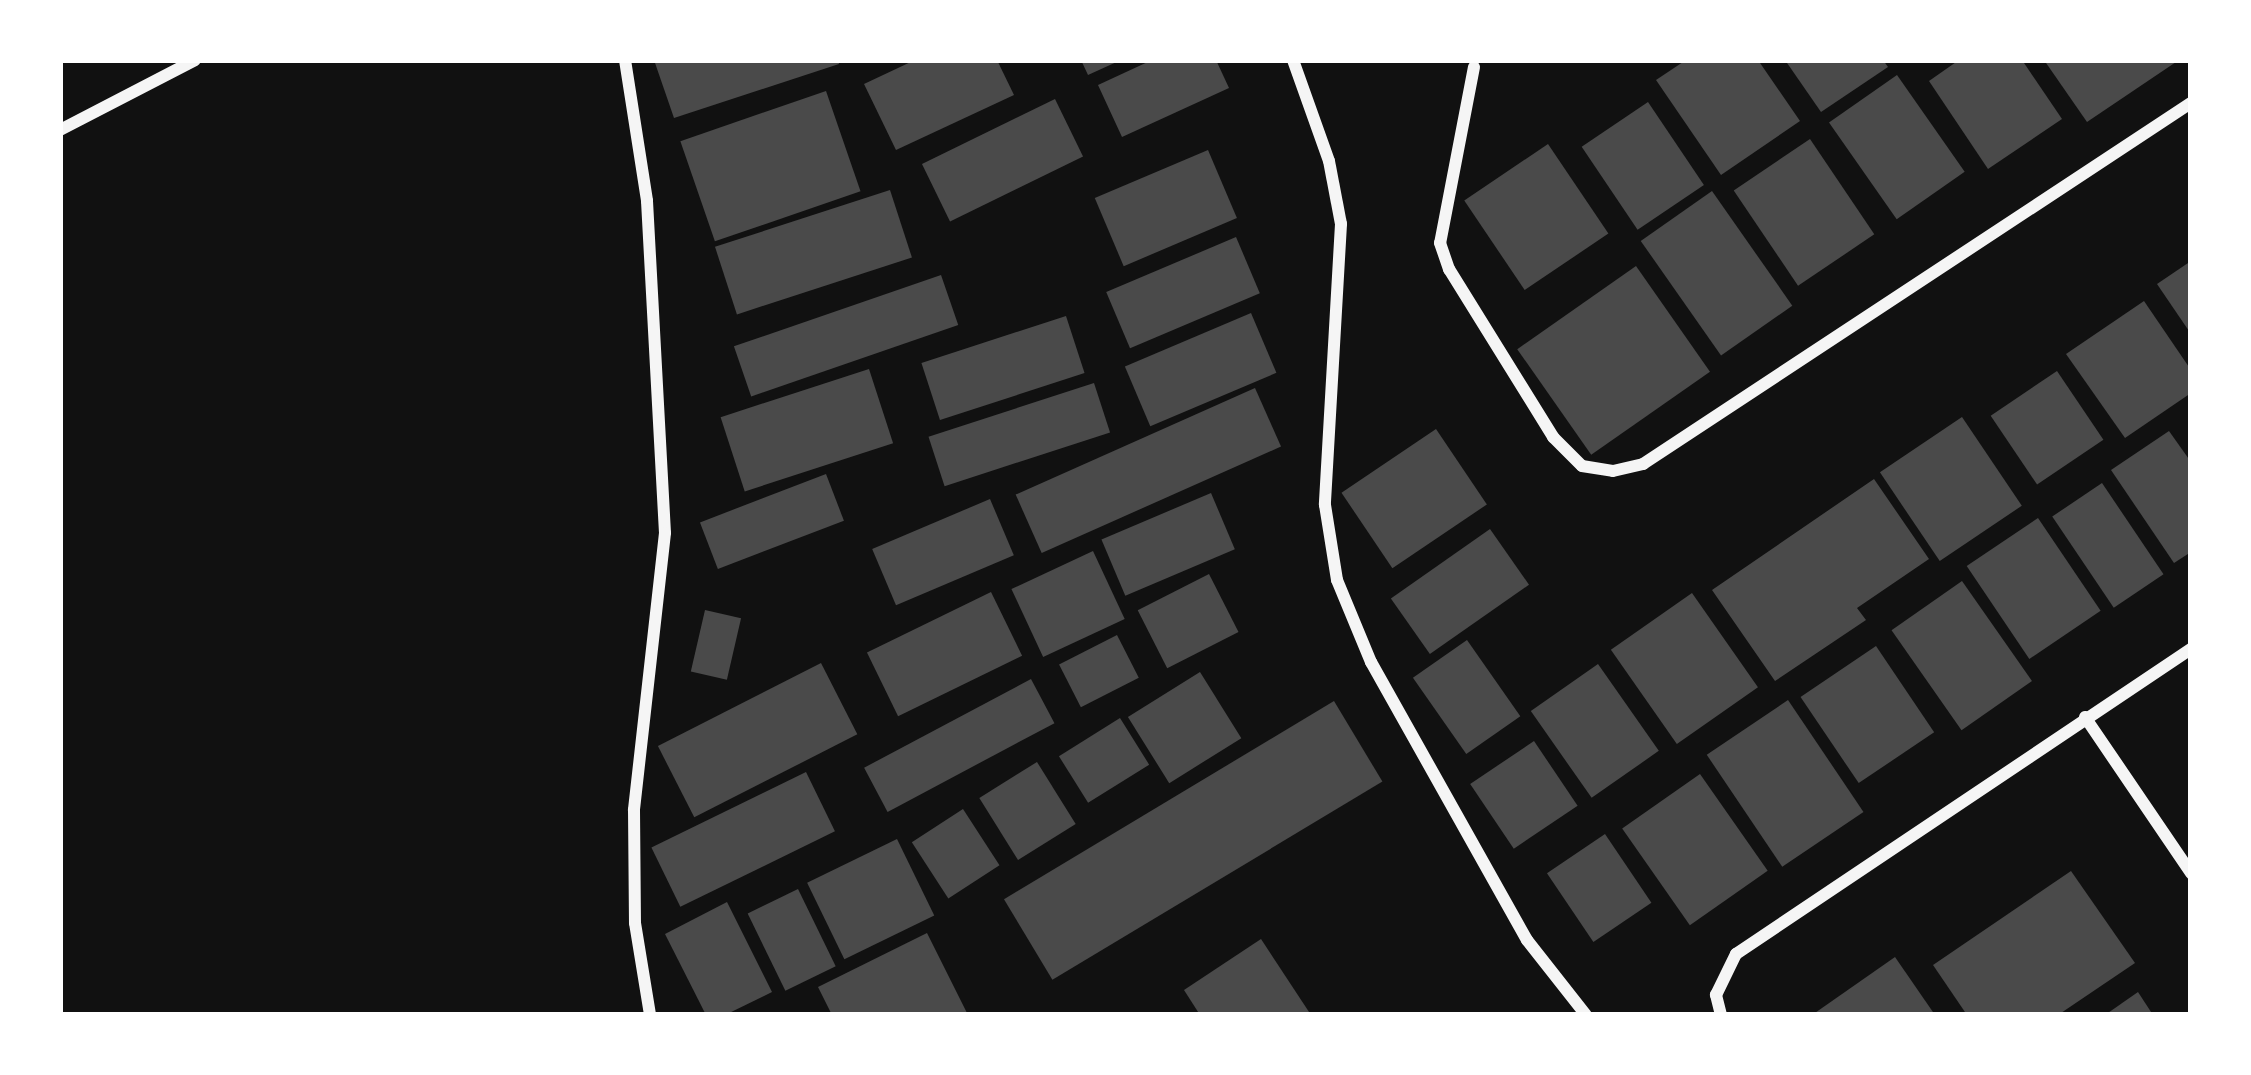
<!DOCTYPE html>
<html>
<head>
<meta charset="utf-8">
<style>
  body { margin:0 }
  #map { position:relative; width:2251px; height:1075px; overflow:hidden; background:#111; font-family:Figtree,sans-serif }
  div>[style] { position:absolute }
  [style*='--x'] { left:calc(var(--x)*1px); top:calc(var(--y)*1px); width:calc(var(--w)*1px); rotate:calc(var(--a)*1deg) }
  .building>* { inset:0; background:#4a4a4a; transform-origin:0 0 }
  .minor>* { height:12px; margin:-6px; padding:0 6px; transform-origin:6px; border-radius:6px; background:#f5f5f5 }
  span { translate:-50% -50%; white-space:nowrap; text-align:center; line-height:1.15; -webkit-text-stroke:12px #fff; paint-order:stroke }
  .frame { position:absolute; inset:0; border:63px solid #fff; pointer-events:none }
</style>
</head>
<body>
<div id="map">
  <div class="building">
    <i style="clip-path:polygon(654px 60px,838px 60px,839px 64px,674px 118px)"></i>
    <i style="clip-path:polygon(915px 60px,997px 60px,1014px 95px,896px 150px,864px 84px)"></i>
    <i style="clip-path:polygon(1081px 60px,1121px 60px,1088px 75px)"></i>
    <i style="clip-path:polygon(1152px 60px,1216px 60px,1229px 88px,1122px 137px,1098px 85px)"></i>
    <i style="clip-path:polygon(1686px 60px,1758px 60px,1800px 121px,1721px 175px,1656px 80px)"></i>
    <i style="clip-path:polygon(1785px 60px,1883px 60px,1888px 67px,1821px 112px)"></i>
    <i style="clip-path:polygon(1959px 60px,2022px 60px,2062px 119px,1988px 169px,1929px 81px)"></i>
    <i style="clip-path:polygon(2044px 60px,2179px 60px,2087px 122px)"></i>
    <i style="left:1897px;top:75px;width:118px;height:83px;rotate:55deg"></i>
    <i style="left:826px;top:91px;width:106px;height:154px;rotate:71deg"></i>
    <i style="left:1055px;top:99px;width:64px;height:148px;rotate:64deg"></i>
    <i style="left:1648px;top:102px;width:100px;height:80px;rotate:56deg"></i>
    <i style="left:1810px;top:139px;width:115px;height:92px;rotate:56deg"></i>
    <i style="left:1548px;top:144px;width:108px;height:101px;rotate:56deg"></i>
    <i style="left:1208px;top:150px;width:74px;height:123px;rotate:67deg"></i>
    <i style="left:890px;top:190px;width:71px;height:184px;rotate:72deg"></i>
    <i style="left:1712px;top:191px;width:140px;height:87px;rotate:55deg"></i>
    <i style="left:1236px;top:237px;width:61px;height:141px;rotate:67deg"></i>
    <i style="clip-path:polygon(2191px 261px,2191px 334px,2157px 284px)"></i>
    <i style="left:1636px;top:266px;width:129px;height:145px;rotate:55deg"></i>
    <i style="left:941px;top:275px;width:53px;height:219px;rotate:71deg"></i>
    <i style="clip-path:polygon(2144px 301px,2191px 370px,2191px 393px,2125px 438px,2066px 354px)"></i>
    <i style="left:1251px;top:313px;width:65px;height:137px;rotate:67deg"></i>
    <i style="left:1066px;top:316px;width:60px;height:152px;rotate:72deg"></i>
    <i style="left:869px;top:369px;width:78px;height:156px;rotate:72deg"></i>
    <i style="left:2057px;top:371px;width:83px;height:80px;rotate:56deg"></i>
    <i style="left:1094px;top:383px;width:52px;height:174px;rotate:72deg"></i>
    <i style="left:1255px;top:388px;width:64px;height:262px;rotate:66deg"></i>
    <i style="left:1962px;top:417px;width:107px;height:99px;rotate:56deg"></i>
    <i style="left:1436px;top:429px;width:91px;height:114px;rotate:56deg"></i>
    <i style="clip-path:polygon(2169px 431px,2191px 462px,2191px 552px,2174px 563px,2111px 470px)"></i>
    <i style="left:826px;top:474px;width:50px;height:135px;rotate:69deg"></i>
    <i style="clip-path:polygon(1874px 479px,1929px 559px,1857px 608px,1866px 620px,1775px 681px,1712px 590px)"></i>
    <i style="left:2102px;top:483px;width:110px;height:60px;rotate:56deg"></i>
    <i style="left:1211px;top:493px;width:61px;height:119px;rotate:67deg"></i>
    <i style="left:990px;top:499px;width:61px;height:128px;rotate:67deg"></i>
    <i style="left:2038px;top:518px;width:112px;height:86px;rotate:56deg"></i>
    <i style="left:1490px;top:529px;width:68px;height:121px;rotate:55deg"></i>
    <i style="left:1093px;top:551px;width:75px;height:90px;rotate:65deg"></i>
    <i style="left:1209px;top:574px;width:65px;height:80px;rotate:63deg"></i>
    <i style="left:1962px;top:581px;width:122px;height:86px;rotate:55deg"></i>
    <i style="left:991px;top:592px;width:71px;height:138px;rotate:64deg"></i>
    <i style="left:1692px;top:593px;width:115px;height:99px;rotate:55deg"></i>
    <i style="left:705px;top:610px;width:37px;height:63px;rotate:13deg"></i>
    <i style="left:1117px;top:635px;width:48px;height:65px;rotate:63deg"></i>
    <i style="left:1467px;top:640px;width:93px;height:66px;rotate:55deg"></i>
    <i style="left:1876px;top:646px;width:104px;height:91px;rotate:56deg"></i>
    <i style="left:821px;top:663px;width:80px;height:183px;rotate:63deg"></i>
    <i style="left:1598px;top:664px;width:106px;height:82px;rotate:55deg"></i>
    <i style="left:1200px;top:672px;width:78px;height:85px;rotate:58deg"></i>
    <i style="left:1031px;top:679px;width:50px;height:189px;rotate:62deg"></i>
    <i style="left:1788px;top:700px;width:135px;height:98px;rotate:56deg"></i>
    <i style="left:1334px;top:701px;width:94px;height:385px;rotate:59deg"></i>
    <i style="left:1120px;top:718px;width:55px;height:72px;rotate:58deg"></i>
    <i style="left:1534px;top:741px;width:78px;height:77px;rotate:56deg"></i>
    <i style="left:1037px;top:762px;width:73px;height:68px;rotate:58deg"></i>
    <i style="left:806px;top:772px;width:66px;height:172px;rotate:64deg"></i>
    <i style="left:1700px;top:774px;width:118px;height:95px;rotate:55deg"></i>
    <i style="left:963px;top:809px;width:67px;height:61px;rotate:57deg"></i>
    <i style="left:1605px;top:834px;width:83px;height:70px;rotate:56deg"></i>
    <i style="left:897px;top:839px;width:85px;height:100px;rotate:64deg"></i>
    <i style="clip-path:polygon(2071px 871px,2135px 963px,2058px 1015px,1967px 1015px,1933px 965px)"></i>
    <i style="left:798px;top:889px;width:86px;height:56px;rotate:64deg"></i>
    <i style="clip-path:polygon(727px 902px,772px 992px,725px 1015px,706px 1015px,665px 934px)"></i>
    <i style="clip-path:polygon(927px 933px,968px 1015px,832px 1015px,818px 987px)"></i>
    <i style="clip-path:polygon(1261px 939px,1311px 1015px,1200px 1015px,1184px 990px)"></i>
    <i style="clip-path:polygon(1895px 957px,1935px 1015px,1812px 1015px)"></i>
    <i style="clip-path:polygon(2138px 992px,2153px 1015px,2105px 1015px)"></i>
  </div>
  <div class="minor">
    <i style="--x:625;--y:60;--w:143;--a:81.1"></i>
    <i style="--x:647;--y:201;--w:332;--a:86.9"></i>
    <i style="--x:665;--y:533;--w:279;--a:96.4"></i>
    <i style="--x:634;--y:810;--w:113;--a:89.5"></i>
    <i style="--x:635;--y:923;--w:93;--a:80.7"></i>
    <i style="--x:1293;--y:60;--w:107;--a:70.4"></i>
    <i style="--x:1329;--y:161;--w:64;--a:79.2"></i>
    <i style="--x:1341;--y:224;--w:281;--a:93.3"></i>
    <i style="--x:1325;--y:505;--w:76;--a:80.9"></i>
    <i style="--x:1337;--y:580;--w:89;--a:67.5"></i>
    <i style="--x:1371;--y:662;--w:319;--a:60.7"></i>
    <i style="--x:1527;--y:940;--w:95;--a:51.8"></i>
    <i style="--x:1474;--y:67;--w:179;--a:100.9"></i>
    <i style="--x:1440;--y:243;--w:28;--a:71"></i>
    <i style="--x:1449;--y:269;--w:198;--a:58.2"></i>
    <i style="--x:1553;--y:437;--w:41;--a:45"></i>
    <i style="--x:1582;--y:466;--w:31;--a:9"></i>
    <i style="--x:1613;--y:471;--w:31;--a:-13"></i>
    <i style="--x:1643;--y:464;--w:656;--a:-33.38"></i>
    <i style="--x:60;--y:130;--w:152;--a:-27.4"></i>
    <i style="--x:2085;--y:717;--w:189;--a:55.8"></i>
    <i style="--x:1721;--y:1015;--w:21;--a:-104"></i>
    <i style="--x:1716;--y:995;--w:46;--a:-64"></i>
    <i style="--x:1736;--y:954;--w:548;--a:-33.84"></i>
  </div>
  <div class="frame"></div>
</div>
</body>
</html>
